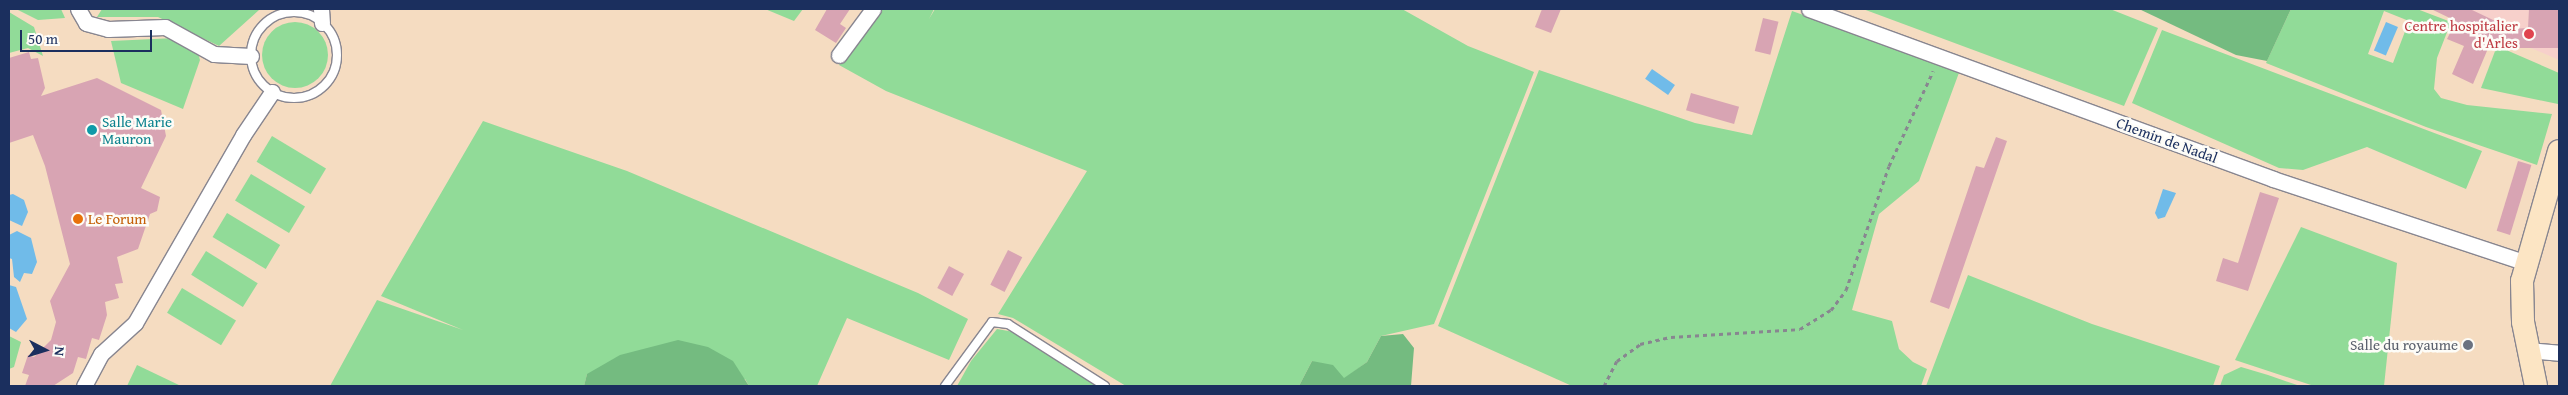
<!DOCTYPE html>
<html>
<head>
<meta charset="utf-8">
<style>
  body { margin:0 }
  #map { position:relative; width:2568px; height:395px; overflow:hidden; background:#f5dcc1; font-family:"Gentium Book Plus",serif }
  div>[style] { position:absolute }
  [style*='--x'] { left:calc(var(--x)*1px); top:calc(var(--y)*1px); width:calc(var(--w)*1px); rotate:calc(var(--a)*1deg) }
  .built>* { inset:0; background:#f7d0cb }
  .green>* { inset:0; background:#91db98; transform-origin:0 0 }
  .round { border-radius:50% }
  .forest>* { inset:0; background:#74bb80 }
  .water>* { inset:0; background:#70bbe9; transform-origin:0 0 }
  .building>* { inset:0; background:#d8a4b3; transform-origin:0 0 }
  .path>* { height:3px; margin-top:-1.5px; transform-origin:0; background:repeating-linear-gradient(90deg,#888690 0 4px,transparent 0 8px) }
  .roads { filter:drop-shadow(1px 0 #888690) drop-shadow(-1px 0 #888690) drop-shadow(0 1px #888690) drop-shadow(0 -1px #888690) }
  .lane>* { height:8px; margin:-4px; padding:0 4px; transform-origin:4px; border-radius:4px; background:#fff }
  .lane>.ring { margin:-4px; padding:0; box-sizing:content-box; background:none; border:8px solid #fff; border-radius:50% }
  .street>* { height:15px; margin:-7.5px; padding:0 7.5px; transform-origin:7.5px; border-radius:7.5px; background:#fff }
  .secondary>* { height:22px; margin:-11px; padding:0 11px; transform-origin:11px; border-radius:11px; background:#fce5c4 }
  .dots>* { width:14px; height:14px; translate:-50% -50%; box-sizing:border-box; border:2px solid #fdfcf7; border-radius:50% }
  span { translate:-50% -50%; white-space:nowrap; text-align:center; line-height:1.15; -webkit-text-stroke:5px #fdfcf7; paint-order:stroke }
  .health-label { font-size:15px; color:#be3a42 }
  .right { translate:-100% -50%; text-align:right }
  .culture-label { font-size:15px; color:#0d838f }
  .left { translate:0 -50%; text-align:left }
  .street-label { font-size:15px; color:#1b2f5e }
  .food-label { font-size:15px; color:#c56008 }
  .worship-label { font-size:15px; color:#5b616d }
  .frame { position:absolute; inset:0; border:10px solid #1b2f5e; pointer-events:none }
  .north { position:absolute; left:20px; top:325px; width:50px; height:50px; -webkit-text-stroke:4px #fdfcf7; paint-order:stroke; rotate:95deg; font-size:14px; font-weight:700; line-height:20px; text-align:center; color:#1b2f5e }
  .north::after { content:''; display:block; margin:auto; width:18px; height:22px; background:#1b2f5e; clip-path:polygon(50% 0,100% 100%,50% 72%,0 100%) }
  .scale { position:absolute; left:20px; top:30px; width:132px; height:22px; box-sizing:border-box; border:2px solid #1b2f5e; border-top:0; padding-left:6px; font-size:15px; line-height:18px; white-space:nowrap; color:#1b2f5e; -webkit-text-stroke:4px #fdfcf7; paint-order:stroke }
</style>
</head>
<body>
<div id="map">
  <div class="built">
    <i style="clip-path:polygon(2440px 9px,2559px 9px,2559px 60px)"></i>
  </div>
  <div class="green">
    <i style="clip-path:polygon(16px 9px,61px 9px,65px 18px,38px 20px)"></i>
    <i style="clip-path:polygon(102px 9px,257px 9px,259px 10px,219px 46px,158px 17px,97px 17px)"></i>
    <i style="clip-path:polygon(765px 9px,803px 9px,794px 21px)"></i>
    <i style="clip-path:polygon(879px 9px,934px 9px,929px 19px,935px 9px,1402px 9px,1468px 46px,1534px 72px,1434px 324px,1381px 336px,1367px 362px,1344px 379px,1312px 361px,1299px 386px,1126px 386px,1013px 318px,998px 314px,1087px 171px,886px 91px,839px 65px)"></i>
    <i style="clip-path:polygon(1863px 9px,2110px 9px,2158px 28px,2124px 106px)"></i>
    <i style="clip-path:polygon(evenodd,2291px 9px,2417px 9px,2451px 22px,2437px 58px,2434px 89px,2441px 98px,2467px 105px,2552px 114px,2537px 165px,2426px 127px,2266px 63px,2291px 9px,2384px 11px,2409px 21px,2393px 63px,2368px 54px,2384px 11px)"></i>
    <i style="clip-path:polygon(1792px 11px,1960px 70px,1919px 181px,1879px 214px,1852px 310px,1892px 321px,1899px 349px,1913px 362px,1927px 369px,1921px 386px,1572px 386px,1438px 326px,1539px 70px,1695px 123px,1752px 135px)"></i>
    <i style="clip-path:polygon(9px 12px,34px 27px,43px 56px,28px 48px,9px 53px)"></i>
    <i class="round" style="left:262px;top:22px;width:66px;height:66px"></i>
    <i style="clip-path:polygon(2162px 30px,2482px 151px,2466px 189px,2367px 147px,2303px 170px,2279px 168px,2132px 103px)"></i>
    <i style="clip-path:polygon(175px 38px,198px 53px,200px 60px,183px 109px,121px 83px,111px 41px)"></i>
    <i style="clip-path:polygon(2497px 46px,2559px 73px,2558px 104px,2481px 88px)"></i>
    <i style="clip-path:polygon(483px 121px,627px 171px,918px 293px,968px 319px,949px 360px,847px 318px,817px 386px,749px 386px,745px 379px,587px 374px,584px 386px,330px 386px,377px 300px,463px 330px,381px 296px)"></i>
    <i style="left:272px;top:136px;width:63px;height:30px;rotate:31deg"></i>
    <i style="left:251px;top:174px;width:63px;height:31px;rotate:31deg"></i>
    <i style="left:227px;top:213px;width:62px;height:28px;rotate:31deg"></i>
    <i style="clip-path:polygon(2301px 227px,2397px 263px,2384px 386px,2314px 386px,2235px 360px)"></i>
    <i style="left:206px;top:251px;width:61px;height:28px;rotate:32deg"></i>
    <i style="clip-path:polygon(1968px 275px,2092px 324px,2220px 366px,2213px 386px,1926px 386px)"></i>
    <i style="left:182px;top:288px;width:63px;height:29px;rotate:31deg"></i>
    <i style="clip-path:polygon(997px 329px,1014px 332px,1098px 386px,957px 386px,971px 361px)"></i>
    <i style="clip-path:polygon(9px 336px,21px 342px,14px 367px,9px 369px)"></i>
    <i style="clip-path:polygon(137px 365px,181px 386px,127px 386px)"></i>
    <i style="clip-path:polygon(2241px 367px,2268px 375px,2300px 386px,2220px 386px,2224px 375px)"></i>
  </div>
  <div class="forest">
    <i style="clip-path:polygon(2139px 9px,2291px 9px,2267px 61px,2236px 55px)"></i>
    <i style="clip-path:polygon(1403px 334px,1414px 348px,1411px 386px,1299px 386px,1312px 361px,1333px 365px,1344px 378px,1367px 362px,1381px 336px)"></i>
    <i style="clip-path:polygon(678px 340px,708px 347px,733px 361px,749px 386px,584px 386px,587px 374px,620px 355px)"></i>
  </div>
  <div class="water">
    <i style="left:2386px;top:22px;width:13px;height:31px;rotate:23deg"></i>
    <i style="left:1652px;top:69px;width:28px;height:12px;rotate:35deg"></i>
    <i style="clip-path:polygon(2163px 189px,2176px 193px,2165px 217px,2158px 219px,2155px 213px)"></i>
    <i style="clip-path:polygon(13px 194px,24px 200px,28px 212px,22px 226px,9px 220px,9px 195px)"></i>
    <i style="clip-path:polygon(17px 231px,31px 238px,37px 262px,32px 274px,24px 273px,20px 282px,14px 277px,12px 259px,9px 258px,9px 235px)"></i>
    <i style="clip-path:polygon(9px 285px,16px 287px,27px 319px,16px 332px,9px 328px)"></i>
  </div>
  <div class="building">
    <i style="clip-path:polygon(827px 9px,850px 9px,840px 24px,846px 28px,836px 43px,815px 30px)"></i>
    <i style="clip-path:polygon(1542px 9px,1561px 9px,1551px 33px,1535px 27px)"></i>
    <i style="clip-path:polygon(2431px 9px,2470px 9px,2512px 29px,2528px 28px,2529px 9px,2559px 9px,2559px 48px,2511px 48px,2492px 39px,2473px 84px,2452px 74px,2464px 46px,2447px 39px,2456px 21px)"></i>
    <i style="left:1763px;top:18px;width:16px;height:34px;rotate:14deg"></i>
    <i style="clip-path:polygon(29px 52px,31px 59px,38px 58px,45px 88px,41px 96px,97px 78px,161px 110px,166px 136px,141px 188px,160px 197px,157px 211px,150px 214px,138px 249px,117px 257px,123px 283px,115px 284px,119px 298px,105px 302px,107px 315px,99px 340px,92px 338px,86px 359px,78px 357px,73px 373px,53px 386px,25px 386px,29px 375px,22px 373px,28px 355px,34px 357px,51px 340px,56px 322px,50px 301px,70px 264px,45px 166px,33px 135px,9px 143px,9px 58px)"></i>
    <i style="left:1691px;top:93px;width:50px;height:18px;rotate:16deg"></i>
    <i style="clip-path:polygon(1996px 137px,2007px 141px,1949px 309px,1930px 302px,1976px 166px,1984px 168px)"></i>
    <i style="left:2518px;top:161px;width:14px;height:73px;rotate:17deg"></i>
    <i style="clip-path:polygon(2260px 192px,2279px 198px,2248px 291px,2216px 281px,2223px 258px,2238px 263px)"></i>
    <i style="left:1008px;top:250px;width:16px;height:39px;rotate:27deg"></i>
    <i style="left:949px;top:266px;width:17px;height:25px;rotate:28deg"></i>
  </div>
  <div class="path">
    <i style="--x:1604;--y:386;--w:28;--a:-63"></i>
    <i style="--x:1617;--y:361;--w:29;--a:-36"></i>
    <i style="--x:1640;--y:344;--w:32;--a:-13"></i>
    <i style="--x:1671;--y:337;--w:129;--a:-3.5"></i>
    <i style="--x:1800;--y:329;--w:36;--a:-32"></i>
    <i style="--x:1831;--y:310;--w:25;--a:-53"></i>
    <i style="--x:1846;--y:290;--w:131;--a:-70.9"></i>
    <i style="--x:1889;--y:166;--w:105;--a:-65.1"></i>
  </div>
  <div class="roads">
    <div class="lane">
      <i class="ring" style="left:251px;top:12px;width:78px;height:78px"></i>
      <i style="--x:945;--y:386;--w:79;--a:-53.7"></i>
      <i style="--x:992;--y:322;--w:16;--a:7"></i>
      <i style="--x:1008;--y:324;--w:115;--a:32.6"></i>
    </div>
    <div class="street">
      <i style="--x:78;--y:9;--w:16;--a:60"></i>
      <i style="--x:86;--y:23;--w:23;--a:15"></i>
      <i style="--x:108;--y:29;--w:57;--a:-2"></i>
      <i style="--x:165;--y:27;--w:56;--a:28.9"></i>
      <i style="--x:214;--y:54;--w:37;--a:3"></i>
      <i style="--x:321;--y:9;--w:14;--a:86"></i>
      <i style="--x:1809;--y:9;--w:494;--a:20.1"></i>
      <i style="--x:2273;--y:179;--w:268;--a:18.3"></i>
      <i style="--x:839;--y:55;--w:57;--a:-53.5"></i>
      <i style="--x:2527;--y:350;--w:32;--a:5"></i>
      <i style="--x:84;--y:386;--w:36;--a:-62"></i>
      <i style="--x:101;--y:354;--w:46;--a:-42.4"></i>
      <i style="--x:135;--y:323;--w:217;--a:-60.1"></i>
      <i style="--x:243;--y:135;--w:52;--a:-56"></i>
    </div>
    <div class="secondary">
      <i style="--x:2536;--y:386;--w:65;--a:-101.5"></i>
      <i style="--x:2523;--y:322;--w:41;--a:-91.4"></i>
      <i style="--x:2522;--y:281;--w:135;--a:-74.1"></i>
    </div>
  </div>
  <div class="dots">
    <i style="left:2529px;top:34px;background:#e0444e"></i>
    <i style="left:92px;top:130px;background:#0f9aa8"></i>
    <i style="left:78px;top:219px;background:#e8710a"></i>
    <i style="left:2468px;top:345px;background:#6b7280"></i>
  </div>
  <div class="health-label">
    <span class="right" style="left:2518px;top:34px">Centre hospitalier<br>d'Arles</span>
  </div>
  <div class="culture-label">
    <span class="left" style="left:102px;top:130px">Salle Marie<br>Mauron</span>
  </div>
  <div class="street-label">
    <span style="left:2167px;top:140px;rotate:20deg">Chemin de Nadal</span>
  </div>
  <div class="food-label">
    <span class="left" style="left:88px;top:219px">Le Forum</span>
  </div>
  <div class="worship-label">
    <span class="right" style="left:2458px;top:345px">Salle du royaume</span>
  </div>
  <div class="frame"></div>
  <div class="north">N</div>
  <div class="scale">50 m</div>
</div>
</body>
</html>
